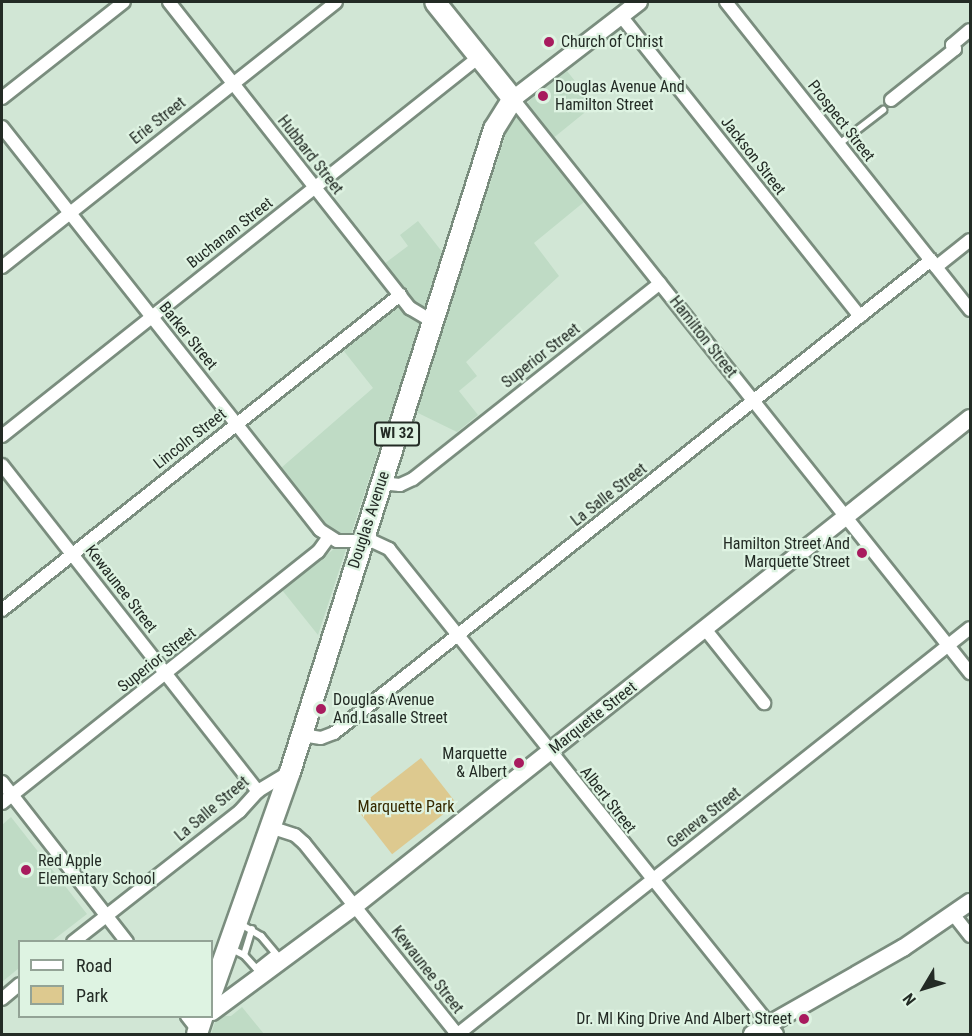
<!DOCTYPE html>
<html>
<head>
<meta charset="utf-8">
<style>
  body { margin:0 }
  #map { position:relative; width:972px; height:1036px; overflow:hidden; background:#d1e6d5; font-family:"Roboto Condensed",sans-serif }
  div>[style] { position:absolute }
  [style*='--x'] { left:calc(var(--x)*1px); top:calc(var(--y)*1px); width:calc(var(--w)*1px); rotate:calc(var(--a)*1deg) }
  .built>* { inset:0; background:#bfdbc5 }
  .green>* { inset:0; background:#ddc98f; transform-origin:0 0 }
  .roads { filter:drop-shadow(2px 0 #7a8d7e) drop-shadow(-2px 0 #7a8d7e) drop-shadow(0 2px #7a8d7e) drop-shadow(0 -2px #7a8d7e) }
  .lane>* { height:6px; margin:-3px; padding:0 3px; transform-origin:3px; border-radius:3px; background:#fff }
  .street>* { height:12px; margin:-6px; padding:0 6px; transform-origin:6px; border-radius:6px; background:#fff }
  .secondary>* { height:16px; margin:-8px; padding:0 8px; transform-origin:8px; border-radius:8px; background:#fff }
  .primary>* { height:20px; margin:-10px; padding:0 10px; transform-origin:10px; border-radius:10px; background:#fff }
  .dots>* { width:16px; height:16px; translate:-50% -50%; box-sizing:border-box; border:3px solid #def3e2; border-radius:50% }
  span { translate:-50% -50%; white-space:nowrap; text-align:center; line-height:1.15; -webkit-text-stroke:4.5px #def3e2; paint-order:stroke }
  .shield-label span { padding:2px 4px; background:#def3e2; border:2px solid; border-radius:4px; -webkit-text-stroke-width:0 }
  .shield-label { font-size:15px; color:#232b25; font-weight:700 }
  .poi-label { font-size:16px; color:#232b25 }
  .left { translate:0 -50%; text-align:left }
  .right { translate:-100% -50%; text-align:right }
  .street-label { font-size:16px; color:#232b25 }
  .park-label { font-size:16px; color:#362900 }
  .frame { position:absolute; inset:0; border:3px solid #232b25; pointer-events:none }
  .legend { position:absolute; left:18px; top:940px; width:195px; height:78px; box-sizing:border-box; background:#def3e2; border:2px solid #93a396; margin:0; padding:8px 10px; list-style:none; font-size:18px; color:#232b25 }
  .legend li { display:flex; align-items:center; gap:12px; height:30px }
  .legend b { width:30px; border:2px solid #93a396 }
  .north { position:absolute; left:894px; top:958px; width:60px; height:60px; -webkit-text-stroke:4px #def3e2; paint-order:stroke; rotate:232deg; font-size:16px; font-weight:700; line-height:24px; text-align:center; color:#232b25 }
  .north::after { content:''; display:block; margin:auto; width:21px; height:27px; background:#232b25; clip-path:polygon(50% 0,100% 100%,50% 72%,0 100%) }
</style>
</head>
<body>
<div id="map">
  <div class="built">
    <i style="clip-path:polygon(567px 71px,594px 105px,541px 148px,584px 202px,534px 243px,559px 276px,466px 362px,477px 376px,459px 391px,478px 415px,457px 432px,416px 412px,509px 124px,531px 99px)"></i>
    <i style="clip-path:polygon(418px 221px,443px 253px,318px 635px,282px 590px,339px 545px,281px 468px,373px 388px,343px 350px,409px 295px,384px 264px,408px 246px,400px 235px)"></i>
    <i style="clip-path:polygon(11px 817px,87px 914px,52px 941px,20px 942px,19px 968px,2px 982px,2px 825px)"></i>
    <i style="clip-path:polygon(242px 1007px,264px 1034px,211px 1034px,217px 1016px,231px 1016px)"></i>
  </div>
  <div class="green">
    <i style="left:421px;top:758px;width:58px;height:82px;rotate:52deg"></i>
  </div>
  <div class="roads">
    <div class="lane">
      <i style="--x:839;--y:144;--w:56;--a:-37.7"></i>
      <i style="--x:239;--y:923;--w:26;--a:31"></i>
      <i style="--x:261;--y:936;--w:30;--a:50"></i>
      <i style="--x:230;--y:948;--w:16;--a:27"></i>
      <i style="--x:244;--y:955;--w:25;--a:48"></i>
      <i style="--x:244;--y:955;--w:27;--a:-73"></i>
      <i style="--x:256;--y:968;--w:24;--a:-38"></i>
    </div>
    <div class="street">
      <i style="--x:169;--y:2;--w:390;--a:51.8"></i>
      <i style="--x:410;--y:308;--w:27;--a:31"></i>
      <i style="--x:726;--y:2;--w:393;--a:51.6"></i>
      <i style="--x:621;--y:16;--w:384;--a:51.5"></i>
      <i style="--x:2;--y:98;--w:155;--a:-38.2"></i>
      <i style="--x:513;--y:99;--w:734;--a:51.47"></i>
      <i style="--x:891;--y:100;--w:82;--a:-38.6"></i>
      <i style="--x:955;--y:49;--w:5;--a:-127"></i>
      <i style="--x:952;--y:45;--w:23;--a:-40"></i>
      <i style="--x:2;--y:127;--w:513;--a:51.72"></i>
      <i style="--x:320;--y:530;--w:20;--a:33"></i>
      <i style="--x:337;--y:541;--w:35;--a:0"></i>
      <i style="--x:372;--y:541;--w:19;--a:25"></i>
      <i style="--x:389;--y:549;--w:621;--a:51.34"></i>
      <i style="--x:2;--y:267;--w:426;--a:-38.4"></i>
      <i style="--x:936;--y:267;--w:43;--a:-38.5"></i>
      <i style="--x:2;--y:436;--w:609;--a:-38.47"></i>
      <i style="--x:2;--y:465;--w:415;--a:51.9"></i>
      <i style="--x:381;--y:483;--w:19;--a:6"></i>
      <i style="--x:400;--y:485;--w:14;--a:-25"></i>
      <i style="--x:413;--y:479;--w:315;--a:-38.4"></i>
      <i style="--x:2;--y:610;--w:508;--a:-38.36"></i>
      <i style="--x:705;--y:629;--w:95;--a:51.4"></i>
      <i style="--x:302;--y:735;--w:19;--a:9"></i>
      <i style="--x:321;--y:738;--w:14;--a:-21"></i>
      <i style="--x:334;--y:733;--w:762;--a:-38.39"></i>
      <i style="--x:2;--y:782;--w:203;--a:52"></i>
      <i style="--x:2;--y:803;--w:404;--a:-38.5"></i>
      <i style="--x:318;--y:552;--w:19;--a:-54"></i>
      <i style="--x:270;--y:827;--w:26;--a:18"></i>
      <i style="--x:295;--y:835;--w:12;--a:42"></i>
      <i style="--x:304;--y:843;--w:245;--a:51.3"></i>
      <i style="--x:953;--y:914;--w:28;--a:52"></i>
      <i style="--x:73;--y:942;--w:212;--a:-38.1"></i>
      <i style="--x:240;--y:811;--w:27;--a:-48"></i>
      <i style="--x:258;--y:791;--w:35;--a:-31"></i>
      <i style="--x:2;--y:999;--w:23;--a:-40"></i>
      <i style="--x:187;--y:1016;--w:23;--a:52"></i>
      <i style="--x:458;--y:1034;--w:653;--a:-38.41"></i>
    </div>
    <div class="secondary">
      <i style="--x:513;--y:99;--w:159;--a:-37.6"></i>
      <i style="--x:212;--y:1012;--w:178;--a:-36.5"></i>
      <i style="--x:355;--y:906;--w:785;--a:-38.43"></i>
      <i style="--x:752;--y:1034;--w:174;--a:-29.7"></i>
      <i style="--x:903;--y:948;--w:81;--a:-34.5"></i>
    </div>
    <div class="primary">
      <i style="--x:212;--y:992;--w:233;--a:-70.5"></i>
      <i style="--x:290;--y:772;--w:675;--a:-72.4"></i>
      <i style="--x:494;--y:129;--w:36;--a:-58"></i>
      <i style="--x:513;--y:99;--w:124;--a:-128.8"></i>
      <i style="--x:197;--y:1034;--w:19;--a:-72"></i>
    </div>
  </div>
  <div class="dots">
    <i style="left:549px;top:42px;background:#a81b5e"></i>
    <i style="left:543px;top:96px;background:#a81b5e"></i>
    <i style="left:862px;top:553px;background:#a81b5e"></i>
    <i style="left:321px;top:709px;background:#a81b5e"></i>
    <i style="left:519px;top:763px;background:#a81b5e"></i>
    <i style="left:26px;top:870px;background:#a81b5e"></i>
    <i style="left:804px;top:1019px;background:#a81b5e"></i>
  </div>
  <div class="shield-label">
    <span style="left:397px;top:434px">WI 32</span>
  </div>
  <div class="poi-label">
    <span class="left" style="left:561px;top:42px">Church of Christ</span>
    <span class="left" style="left:555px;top:96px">Douglas Avenue And<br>Hamilton Street</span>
    <span class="right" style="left:850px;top:553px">Hamilton Street And<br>Marquette Street</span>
    <span class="left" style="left:333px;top:709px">Douglas Avenue<br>And Lasalle Street</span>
    <span class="right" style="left:507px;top:763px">Marquette<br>&amp; Albert</span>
    <span class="left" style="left:38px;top:870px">Red Apple<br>Elementary School</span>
    <span class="right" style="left:792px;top:1019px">Dr. Ml King Drive And Albert Street</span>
  </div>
  <div class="street-label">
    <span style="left:158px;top:121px;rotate:-38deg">Erie Street</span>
    <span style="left:841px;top:121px;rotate:52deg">Prospect Street</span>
    <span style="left:310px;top:155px;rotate:52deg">Hubbard Street</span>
    <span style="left:753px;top:156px;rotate:52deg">Jackson Street</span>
    <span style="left:230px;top:233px;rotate:-38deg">Buchanan Street</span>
    <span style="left:188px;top:336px;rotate:51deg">Barker Street</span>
    <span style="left:703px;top:337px;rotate:52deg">Hamilton Street</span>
    <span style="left:541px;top:356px;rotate:-38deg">Superior Street</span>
    <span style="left:190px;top:439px;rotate:-38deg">Lincoln Street</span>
    <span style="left:609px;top:495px;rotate:-38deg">La Salle Street</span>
    <span style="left:369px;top:520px;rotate:-72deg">Douglas Avenue</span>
    <span style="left:121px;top:589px;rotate:52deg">Kewaunee Street</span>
    <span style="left:157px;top:660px;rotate:-38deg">Superior Street</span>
    <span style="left:593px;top:718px;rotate:-38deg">Marquette Street</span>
    <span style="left:608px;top:800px;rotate:52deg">Albert Street</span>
    <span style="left:212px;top:809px;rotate:-40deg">La Salle Street</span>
    <span style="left:704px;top:818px;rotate:-38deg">Geneva Street</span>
    <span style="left:427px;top:970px;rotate:52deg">Kewaunee Street</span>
  </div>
  <div class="park-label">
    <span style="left:406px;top:807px">Marquette Park</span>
  </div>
  <div class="frame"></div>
  <ul class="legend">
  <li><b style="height:8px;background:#fff"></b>Road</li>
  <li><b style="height:16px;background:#ddc98f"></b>Park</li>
  </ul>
  <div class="north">N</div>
</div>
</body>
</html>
